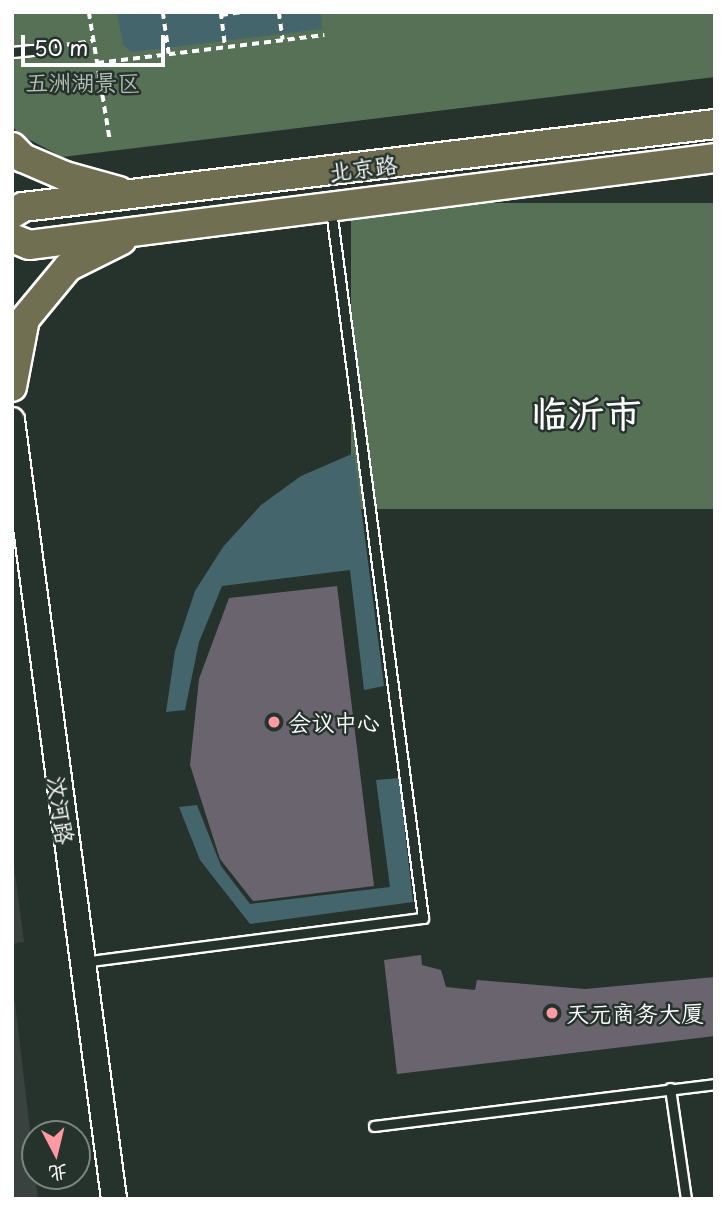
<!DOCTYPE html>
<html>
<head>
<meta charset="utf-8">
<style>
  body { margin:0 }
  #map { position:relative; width:727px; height:1211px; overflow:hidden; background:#26332d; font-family:"Playpen Sans","LXGW WenKai TC",sans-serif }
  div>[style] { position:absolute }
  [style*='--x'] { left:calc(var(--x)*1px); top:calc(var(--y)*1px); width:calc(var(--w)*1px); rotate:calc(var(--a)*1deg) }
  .built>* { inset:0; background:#3a4240 }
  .green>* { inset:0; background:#577156; transform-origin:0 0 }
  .water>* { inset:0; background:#44656b }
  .building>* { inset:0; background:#6a646e }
  .path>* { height:3.5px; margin-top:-1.75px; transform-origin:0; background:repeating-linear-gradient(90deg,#fff 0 7px,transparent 0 12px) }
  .roads { filter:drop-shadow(2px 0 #fff) drop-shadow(-2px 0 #fff) drop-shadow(0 2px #fff) drop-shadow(0 -2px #fff) }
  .lane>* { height:9px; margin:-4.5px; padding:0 4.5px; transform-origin:4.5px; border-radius:4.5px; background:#26332d }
  .secondary>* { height:24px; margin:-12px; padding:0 12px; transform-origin:12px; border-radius:12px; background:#26332d }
  .primary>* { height:28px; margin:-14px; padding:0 14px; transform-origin:14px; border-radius:14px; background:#716f52 }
  .dots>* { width:19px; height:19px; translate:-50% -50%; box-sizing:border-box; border:4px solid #26332d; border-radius:50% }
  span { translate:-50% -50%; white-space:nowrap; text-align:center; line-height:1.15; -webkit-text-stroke:5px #26332d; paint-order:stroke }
  .park-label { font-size:23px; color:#b3bfb3 }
  .street-label { font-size:23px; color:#fff }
  .poi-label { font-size:23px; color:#fff }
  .left { translate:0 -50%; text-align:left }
  .town-label { font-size:37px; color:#fff; font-weight:700 }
  .frame { position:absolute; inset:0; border:14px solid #fff; pointer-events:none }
  .north { position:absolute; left:21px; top:1120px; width:70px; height:70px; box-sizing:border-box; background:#26332d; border:2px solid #7d8581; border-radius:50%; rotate:173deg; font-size:19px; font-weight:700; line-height:28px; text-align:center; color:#fff }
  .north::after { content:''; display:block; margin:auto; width:24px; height:32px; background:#ff9aa2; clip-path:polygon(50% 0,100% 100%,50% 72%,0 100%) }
  .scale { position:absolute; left:21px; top:35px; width:144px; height:32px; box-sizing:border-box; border:4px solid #fff; border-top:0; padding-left:9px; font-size:21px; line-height:24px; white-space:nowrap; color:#fff; -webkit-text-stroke:5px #26332d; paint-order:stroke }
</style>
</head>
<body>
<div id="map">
  <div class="built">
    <i style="clip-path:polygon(12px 851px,24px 942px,12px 944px)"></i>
    <i style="clip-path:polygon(12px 1002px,15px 1002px,38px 1199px,12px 1199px)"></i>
  </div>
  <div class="green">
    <i style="clip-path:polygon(12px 12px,715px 12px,715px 77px,62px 157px,17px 133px,12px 123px)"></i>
    <i style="left:715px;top:203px;width:306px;height:364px;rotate:90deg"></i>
  </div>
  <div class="water">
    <i style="clip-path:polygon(117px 12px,321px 12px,322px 29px,132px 52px,123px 45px)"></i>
    <i style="clip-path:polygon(354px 453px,384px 686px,364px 690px,350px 570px,222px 586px,199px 642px,185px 710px,166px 712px,175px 651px,195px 591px,223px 547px,261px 505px,301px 476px)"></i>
    <i style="clip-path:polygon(399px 778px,413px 902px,250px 924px,200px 860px,179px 807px,197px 805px,221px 866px,250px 904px,390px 887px,376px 780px)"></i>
  </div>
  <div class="building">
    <i style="clip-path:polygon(337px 586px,374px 886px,253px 901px,220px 859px,190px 765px,199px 679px,229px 598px)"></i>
    <i style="clip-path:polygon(421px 955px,422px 965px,441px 970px,446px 987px,475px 990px,477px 980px,585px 989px,715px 977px,715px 1036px,397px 1074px,384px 960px)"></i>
  </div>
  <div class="path">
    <i style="--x:89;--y:12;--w:130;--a:80.7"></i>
    <i style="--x:163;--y:12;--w:42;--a:81.9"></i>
    <i style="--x:221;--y:12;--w:35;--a:83"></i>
    <i style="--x:279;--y:12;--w:28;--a:82"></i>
    <i style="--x:221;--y:15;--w:21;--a:-8"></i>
    <i style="--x:43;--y:48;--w:50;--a:-8"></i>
    <i style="--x:97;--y:63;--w:229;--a:-7"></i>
  </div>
  <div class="roads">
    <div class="lane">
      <i style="--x:12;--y:52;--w:20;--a:-6"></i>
      <i style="--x:83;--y:962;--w:343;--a:-7.4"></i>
      <i style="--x:423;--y:918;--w:714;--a:-97.4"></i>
      <i style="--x:670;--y:1088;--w:112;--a:81.8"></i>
      <i style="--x:374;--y:1126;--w:344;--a:-7"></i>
    </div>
    <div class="secondary">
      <i style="--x:12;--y:420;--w:786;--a:82.54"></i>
    </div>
    <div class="primary">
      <i style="--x:12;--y:147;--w:16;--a:45"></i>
      <i style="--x:23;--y:158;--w:46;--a:23.2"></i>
      <i style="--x:65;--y:176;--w:56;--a:15.5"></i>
      <i style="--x:12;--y:214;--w:13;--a:-32"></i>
      <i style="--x:23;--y:207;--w:697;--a:-6.84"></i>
      <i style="--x:12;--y:238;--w:18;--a:22"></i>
      <i style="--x:29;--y:245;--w:691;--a:-7.23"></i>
      <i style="--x:12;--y:387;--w:69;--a:-79.2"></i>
      <i style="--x:25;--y:319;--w:67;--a:-50.4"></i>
      <i style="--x:68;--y:267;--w:60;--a:-26.6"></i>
    </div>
  </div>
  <div class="dots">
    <i style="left:274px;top:722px;background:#ff9aa2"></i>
    <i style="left:552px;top:1013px;background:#ff9aa2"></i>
  </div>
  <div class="park-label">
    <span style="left:83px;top:82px">五洲湖景区</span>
  </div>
  <div class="street-label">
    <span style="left:363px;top:168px;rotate:-7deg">北京路</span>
    <span style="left:61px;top:810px;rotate:82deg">汶河路</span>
  </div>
  <div class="poi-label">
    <span class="left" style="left:288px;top:722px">会议中心</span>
    <span class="left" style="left:566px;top:1013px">天元商务大厦</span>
  </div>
  <div class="town-label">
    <span style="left:586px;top:412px">临沂市</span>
  </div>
  <div class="frame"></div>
  <div class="north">北</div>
  <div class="scale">50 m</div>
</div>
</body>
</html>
